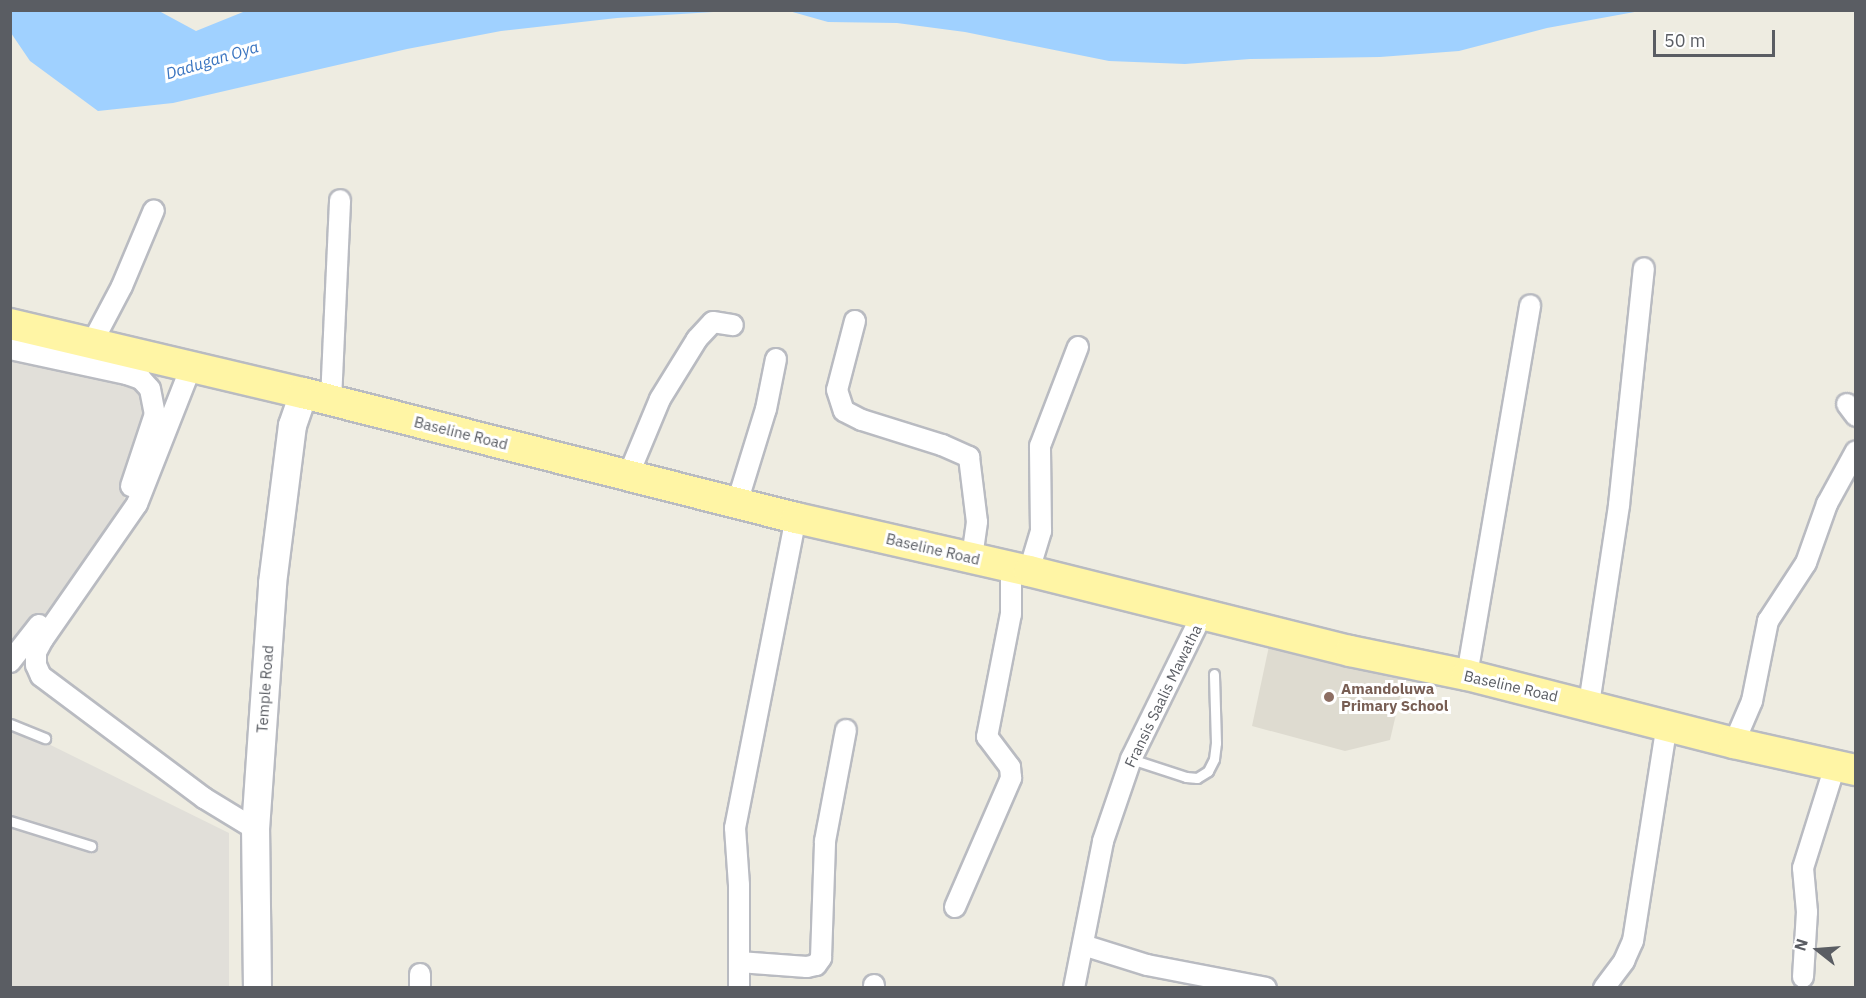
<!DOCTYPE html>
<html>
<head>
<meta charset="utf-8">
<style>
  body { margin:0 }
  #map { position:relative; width:1866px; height:998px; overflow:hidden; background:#eeece1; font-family:"IBM Plex Sans",sans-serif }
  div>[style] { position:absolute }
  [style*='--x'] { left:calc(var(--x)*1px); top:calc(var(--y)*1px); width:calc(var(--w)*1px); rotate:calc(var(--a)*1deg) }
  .industrial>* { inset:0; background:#e1dfd9 }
  .education>* { inset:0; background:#dedbd0 }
  .water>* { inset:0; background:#a0d1ff }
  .roads { filter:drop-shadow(2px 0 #b9bbc1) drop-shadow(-2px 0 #b9bbc1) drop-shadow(0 2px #b9bbc1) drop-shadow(0 -2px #b9bbc1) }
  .lane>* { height:9px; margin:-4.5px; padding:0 4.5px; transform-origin:4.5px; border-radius:4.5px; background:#fff }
  .street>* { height:20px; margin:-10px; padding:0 10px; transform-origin:10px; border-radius:10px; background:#fff }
  .secondary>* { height:27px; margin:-13.5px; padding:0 13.5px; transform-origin:13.5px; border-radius:13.5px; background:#fff }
  .primary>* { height:30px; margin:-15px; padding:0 15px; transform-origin:15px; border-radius:15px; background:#fff5a5 }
  .dots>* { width:16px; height:16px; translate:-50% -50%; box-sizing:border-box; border:3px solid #fff; border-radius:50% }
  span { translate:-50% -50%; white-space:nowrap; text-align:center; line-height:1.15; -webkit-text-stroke:6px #fff; paint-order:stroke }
  .street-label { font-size:15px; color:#5a5d63 }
  .education-label { font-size:15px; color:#785e54; font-weight:700 }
  .left { translate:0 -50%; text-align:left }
  .water-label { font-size:16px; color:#3974c0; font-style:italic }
  .frame { position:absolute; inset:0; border:12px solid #5a5d63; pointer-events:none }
  .north { position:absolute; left:1788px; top:920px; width:60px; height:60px; -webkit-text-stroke:4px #fff; paint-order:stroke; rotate:287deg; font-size:16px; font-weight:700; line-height:24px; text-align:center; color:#5a5d63 }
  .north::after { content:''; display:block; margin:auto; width:21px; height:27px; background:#5a5d63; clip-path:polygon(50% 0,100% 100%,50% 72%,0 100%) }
  .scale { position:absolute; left:1653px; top:30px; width:122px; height:27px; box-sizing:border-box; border:3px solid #5a5d63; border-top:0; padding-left:8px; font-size:18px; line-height:21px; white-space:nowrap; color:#5a5d63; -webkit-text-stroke:4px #fff; paint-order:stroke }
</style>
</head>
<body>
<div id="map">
  <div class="industrial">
    <i style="clip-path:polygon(11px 324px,164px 360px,122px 507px,11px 669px)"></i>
    <i style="clip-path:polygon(10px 725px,229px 833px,229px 987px,11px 987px)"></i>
  </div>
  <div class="education">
    <i style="clip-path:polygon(1272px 632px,1407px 667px,1390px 740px,1345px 751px,1252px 726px)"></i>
  </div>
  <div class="water">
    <i style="clip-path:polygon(248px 10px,729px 10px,729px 11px,617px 18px,501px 31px,407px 49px,173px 103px,98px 111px,30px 61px,11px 33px,11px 11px,159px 11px,196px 31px)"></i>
    <i style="clip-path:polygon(789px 11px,1640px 11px,1547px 28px,1459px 51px,1380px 57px,1250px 59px,1185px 64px,1109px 61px,965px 32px,897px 23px,828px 22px)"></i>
  </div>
  <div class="roads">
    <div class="lane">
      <i style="--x:10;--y:724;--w:38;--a:22"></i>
      <i style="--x:1131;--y:759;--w:58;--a:18.1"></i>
      <i style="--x:1186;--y:777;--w:11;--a:5"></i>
      <i style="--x:1197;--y:778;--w:13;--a:-32"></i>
      <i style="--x:1208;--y:771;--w:13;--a:-63"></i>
      <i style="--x:1214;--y:759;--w:16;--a:-83"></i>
      <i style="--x:1216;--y:743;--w:69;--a:-91.7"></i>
      <i style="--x:10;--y:821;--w:85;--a:17.2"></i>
    </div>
    <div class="street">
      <i style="--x:855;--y:321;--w:71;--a:104.6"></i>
      <i style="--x:837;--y:390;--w:22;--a:72"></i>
      <i style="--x:844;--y:411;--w:20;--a:27"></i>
      <i style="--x:862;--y:420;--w:84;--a:17.4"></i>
      <i style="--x:942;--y:445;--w:30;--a:24"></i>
      <i style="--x:969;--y:457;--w:65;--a:83"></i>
      <i style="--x:977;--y:522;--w:35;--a:98"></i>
      <i style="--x:92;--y:343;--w:64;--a:-62.2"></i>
      <i style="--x:122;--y:286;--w:82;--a:-67.2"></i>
      <i style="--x:10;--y:349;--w:120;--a:12.1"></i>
      <i style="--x:127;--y:374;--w:15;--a:20"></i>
      <i style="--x:141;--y:379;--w:13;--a:48"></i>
      <i style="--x:150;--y:389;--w:25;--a:79"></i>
      <i style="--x:155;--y:414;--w:76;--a:108.4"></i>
      <i style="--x:191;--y:367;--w:147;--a:111.5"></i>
      <i style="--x:137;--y:504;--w:165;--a:124.8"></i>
      <i style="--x:43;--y:639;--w:15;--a:118"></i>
      <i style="--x:36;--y:652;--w:13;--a:90"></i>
      <i style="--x:36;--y:665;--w:12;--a:66"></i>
      <i style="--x:41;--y:676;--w:204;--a:36.8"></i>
      <i style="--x:204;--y:798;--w:60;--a:31.3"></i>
      <i style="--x:331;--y:400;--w:200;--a:-87.4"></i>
      <i style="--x:1847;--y:404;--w:15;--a:53"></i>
      <i style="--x:628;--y:476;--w:83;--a:-67.4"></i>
      <i style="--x:660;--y:399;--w:70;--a:-58.3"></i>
      <i style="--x:697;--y:339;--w:23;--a:-47"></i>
      <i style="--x:713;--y:322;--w:20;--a:9"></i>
      <i style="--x:737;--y:503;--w:98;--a:-72.9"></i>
      <i style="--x:766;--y:409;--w:51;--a:-78.7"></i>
      <i style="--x:1029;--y:571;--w:42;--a:-73.3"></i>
      <i style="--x:1041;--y:531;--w:85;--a:-90.7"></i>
      <i style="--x:1040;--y:446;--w:106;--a:-69"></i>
      <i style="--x:10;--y:662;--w:47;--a:-51.9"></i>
      <i style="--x:1467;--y:675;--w:375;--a:-80.3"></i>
      <i style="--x:1589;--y:704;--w:201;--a:-81.4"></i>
      <i style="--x:1619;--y:505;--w:238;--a:-84"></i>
      <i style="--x:1734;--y:743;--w:46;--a:-66.8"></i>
      <i style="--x:1752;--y:701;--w:82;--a:-78.7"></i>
      <i style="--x:1768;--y:621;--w:69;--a:-56.8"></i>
      <i style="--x:1806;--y:563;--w:63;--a:-70.4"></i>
      <i style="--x:1827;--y:504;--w:60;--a:-61.3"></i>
      <i style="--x:955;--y:907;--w:141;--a:-66.5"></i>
      <i style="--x:1011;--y:778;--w:11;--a:-95"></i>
      <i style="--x:1010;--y:767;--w:38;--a:-127"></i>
      <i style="--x:987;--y:737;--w:125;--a:-79"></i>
      <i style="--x:1011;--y:614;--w:46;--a:-90"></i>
      <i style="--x:1083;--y:945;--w:67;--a:17.4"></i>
      <i style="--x:1147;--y:965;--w:121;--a:10.9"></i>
      <i style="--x:739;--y:962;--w:68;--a:4.2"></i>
      <i style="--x:807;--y:967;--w:9;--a:-13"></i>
      <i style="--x:816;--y:965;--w:9;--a:-54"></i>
      <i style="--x:821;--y:958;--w:117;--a:-88"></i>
      <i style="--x:825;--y:841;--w:113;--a:-79.3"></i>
      <i style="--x:1803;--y:977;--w:65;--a:-86.5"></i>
      <i style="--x:1807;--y:912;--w:44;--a:-95.2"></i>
      <i style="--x:1803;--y:868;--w:107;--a:-72.6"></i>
      <i style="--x:420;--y:988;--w:14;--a:-90"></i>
      <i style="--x:739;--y:988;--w:103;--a:-90"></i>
      <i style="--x:739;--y:885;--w:57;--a:-94"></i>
      <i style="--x:735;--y:828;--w:316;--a:-78.9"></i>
      <i style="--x:874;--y:988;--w:3;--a:-90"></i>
      <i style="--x:1074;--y:988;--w:150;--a:-78.8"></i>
      <i style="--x:1103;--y:841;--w:87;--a:-71.1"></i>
      <i style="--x:1131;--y:759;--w:161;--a:-63.8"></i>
      <i style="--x:1604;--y:988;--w:34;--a:-53"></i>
      <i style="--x:1624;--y:961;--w:22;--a:-66"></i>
      <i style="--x:1633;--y:941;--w:219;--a:-81.1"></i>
    </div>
    <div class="secondary">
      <i style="--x:257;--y:988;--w:159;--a:-90.7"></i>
      <i style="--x:255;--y:829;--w:247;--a:-86"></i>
      <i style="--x:272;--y:583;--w:159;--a:-82.8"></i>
      <i style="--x:292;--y:425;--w:34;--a:-71"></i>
    </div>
    <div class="primary">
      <i style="--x:10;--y:324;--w:301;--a:13.3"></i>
      <i style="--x:303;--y:393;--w:509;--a:14.23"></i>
      <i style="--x:796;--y:518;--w:239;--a:12.8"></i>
      <i style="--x:1029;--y:571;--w:331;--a:14"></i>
      <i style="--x:1350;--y:651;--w:119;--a:11.6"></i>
      <i style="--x:1467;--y:675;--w:276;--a:14.3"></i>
      <i style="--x:1734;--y:743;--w:125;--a:12.5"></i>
    </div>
  </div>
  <div class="dots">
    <i style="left:1329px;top:697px;background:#8d6e63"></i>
  </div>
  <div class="street-label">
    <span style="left:461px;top:433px;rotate:14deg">Baseline Road</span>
    <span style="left:933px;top:549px;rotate:13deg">Baseline Road</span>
    <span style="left:1511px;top:686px;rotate:13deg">Baseline Road</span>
    <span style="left:265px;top:689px;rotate:-86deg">Temple Road</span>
    <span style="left:1163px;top:696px;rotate:-64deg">Fransis Saalis Mawatha</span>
  </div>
  <div class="education-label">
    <span class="left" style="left:1341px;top:697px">Amandoluwa<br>Primary School</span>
  </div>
  <div class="water-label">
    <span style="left:212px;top:60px;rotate:-17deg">Dadugan Oya</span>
  </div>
  <div class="frame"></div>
  <div class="north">N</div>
  <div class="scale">50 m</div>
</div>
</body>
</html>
